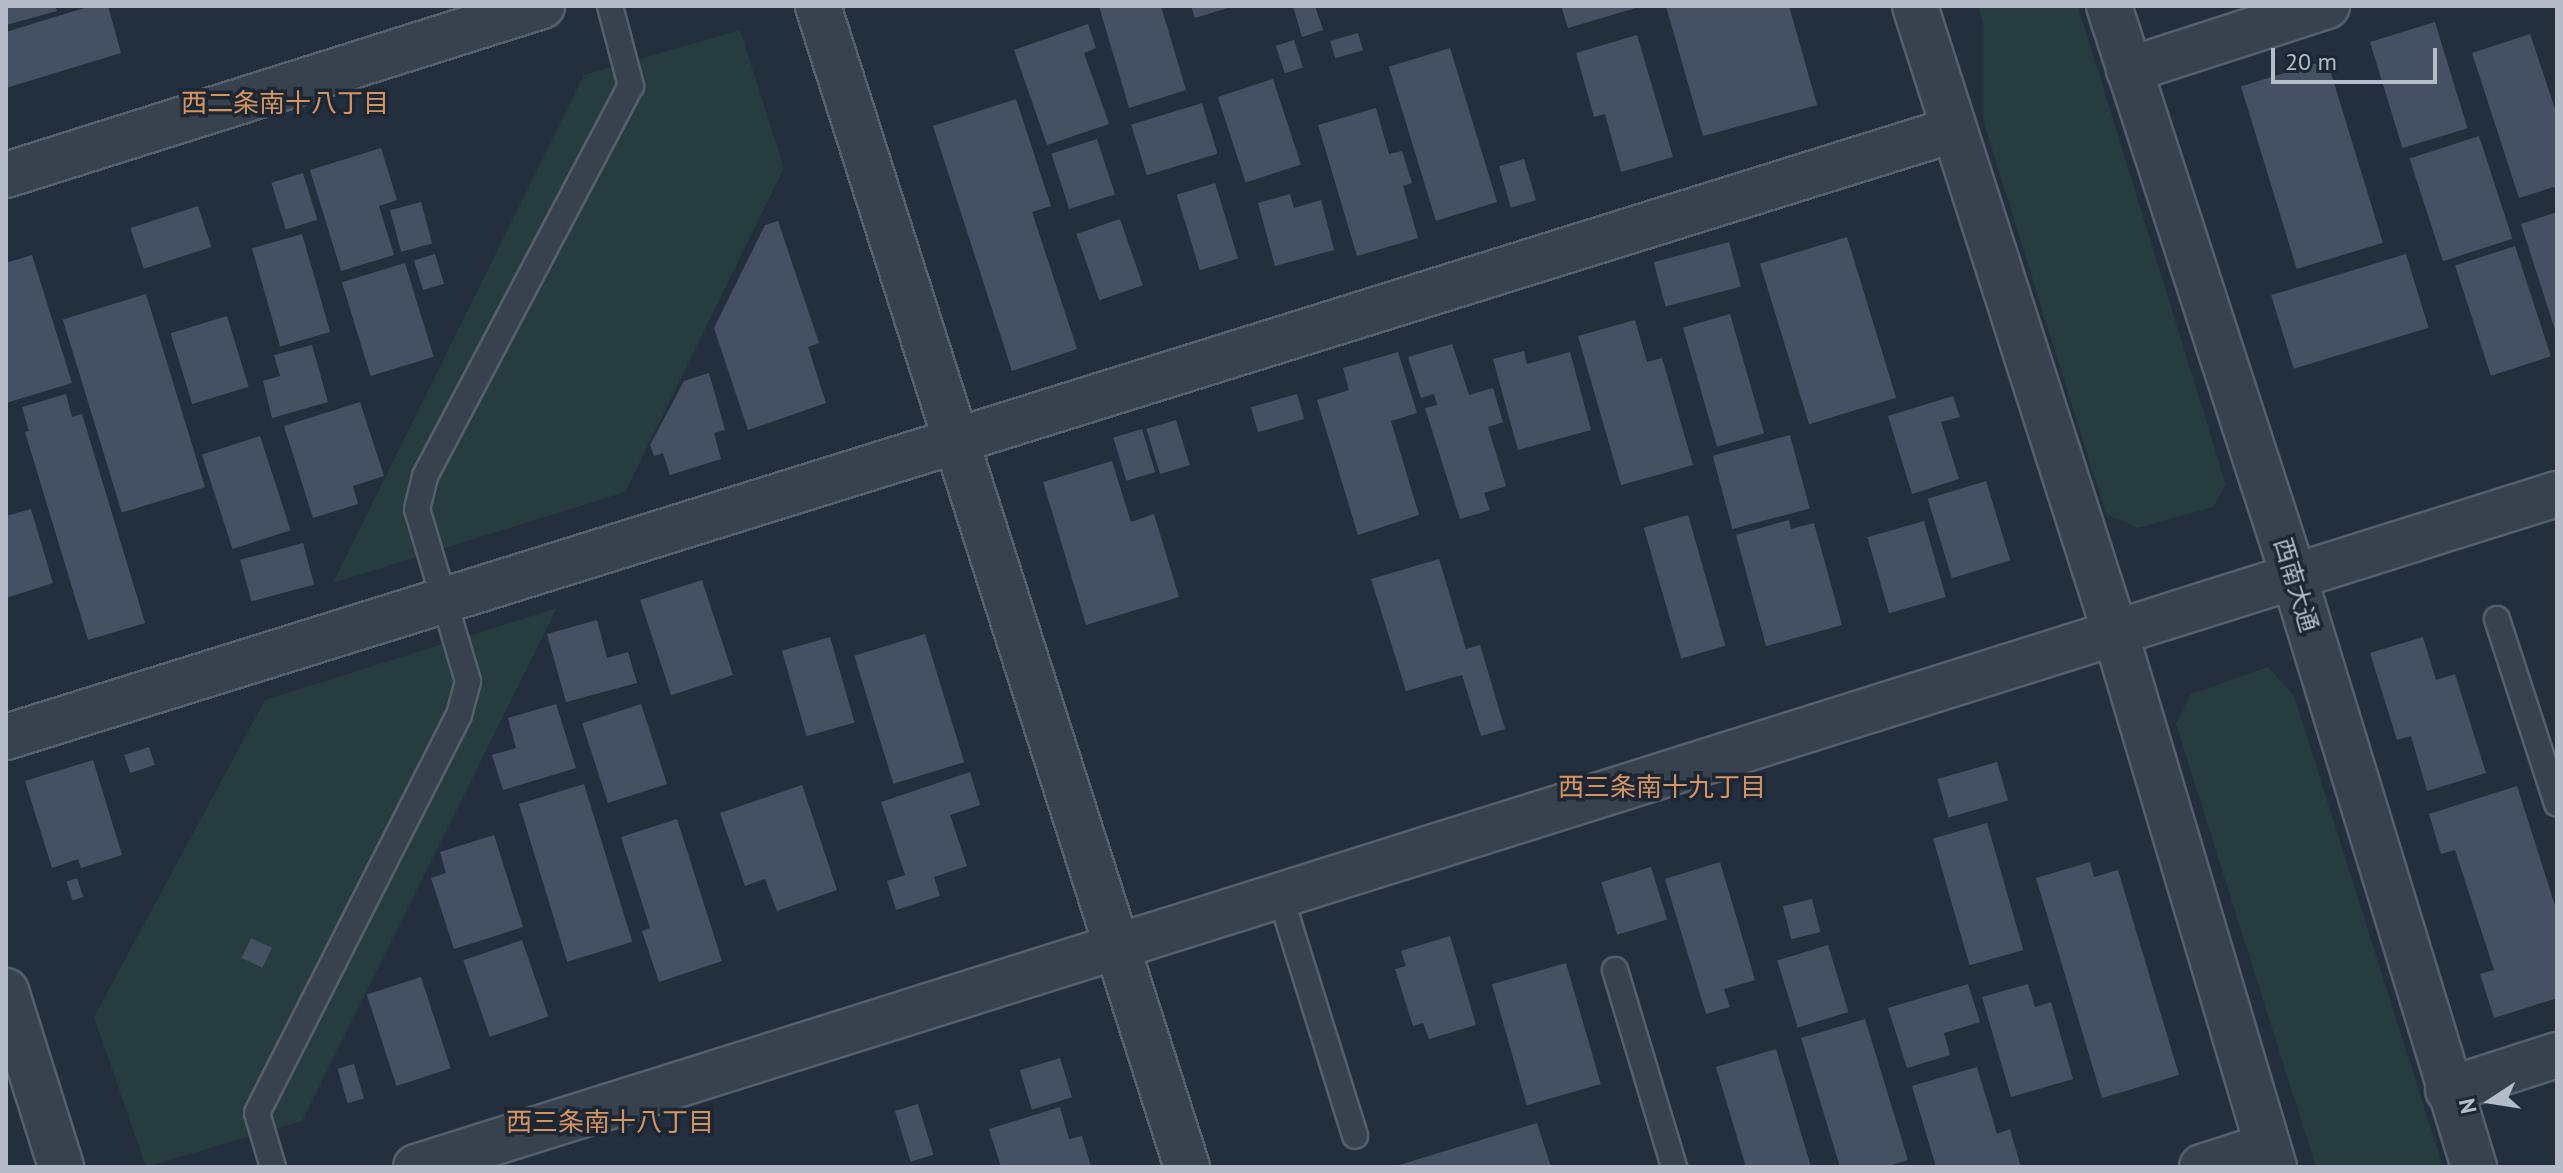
<!DOCTYPE html>
<html>
<head>
<meta charset="utf-8">
<style>
  body { margin:0 }
  #map { position:relative; width:2563px; height:1173px; overflow:hidden; background:#242f3e; font-family:"PT Sans","Noto Sans JP",sans-serif }
  div>[style] { position:absolute }
  [style*='--x'] { left:calc(var(--x)*1px); top:calc(var(--y)*1px); width:calc(var(--w)*1px); rotate:calc(var(--a)*1deg) }
  .green>* { inset:0; background:#263c3f }
  .building>* { inset:0; background:#455162; transform-origin:0 0 }
  .roads { filter:drop-shadow(2px 0 #565f6c) drop-shadow(-2px 0 #565f6c) drop-shadow(0 2px #565f6c) drop-shadow(0 -2px #565f6c) }
  .service>* { height:24px; margin:-12px; padding:0 12px; transform-origin:12px; border-radius:12px; background:#38414e }
  .minor>* { height:44px; margin:-22px; padding:0 22px; transform-origin:22px; border-radius:22px; background:#38414e }
  .tertiary>* { height:44px; margin:-22px; padding:0 22px; transform-origin:22px; border-radius:22px; background:#38414e }
  span { translate:-50% -50%; white-space:nowrap; text-align:center; line-height:1.15; -webkit-text-stroke:7px #1d2633; paint-order:stroke }
  .street-label { font-size:24px; color:#b4bcc9 }
  .neighbourhood-label { font-size:26px; color:#d59563 }
  .frame { position:absolute; inset:0; border:8px solid #b4bcc9; pointer-events:none }
  .north { position:absolute; left:2451px; top:1061px; width:80px; height:80px; -webkit-text-stroke:6px #1d2633; paint-order:stroke; rotate:258deg; font-size:22px; font-weight:700; line-height:32px; text-align:center; color:#b4bcc9 }
  .north::after { content:''; display:block; margin:auto; width:28px; height:36px; background:#b4bcc9; clip-path:polygon(50% 0,100% 100%,50% 72%,0 100%) }
  .scale { position:absolute; left:2271px; top:48px; width:166px; height:36px; box-sizing:border-box; border:4px solid #b4bcc9; border-top:0; padding-left:10px; font-size:24px; line-height:28px; white-space:nowrap; color:#b4bcc9; -webkit-text-stroke:6px #1d2633; paint-order:stroke }
</style>
</head>
<body>
<div id="map">
  <div class="green">
    <i style="clip-path:polygon(1978px 6px,2078px 6px,2226px 485px,2213px 507px,2138px 528px,2106px 514px,1983px 120px,1983px 22px)"></i>
    <i style="clip-path:polygon(740px 30px,784px 168px,625px 492px,333px 583px,584px 75px)"></i>
    <i style="clip-path:polygon(557px 608px,302px 1121px,146px 1167px,94px 1017px,265px 700px)"></i>
    <i style="clip-path:polygon(2268px 667px,2294px 696px,2443px 1167px,2316px 1167px,2176px 724px,2191px 694px)"></i>
  </div>
  <div class="building">
    <i style="clip-path:polygon(6px 6px,55px 6px,57px 11px,6px 25px)"></i>
    <i style="clip-path:polygon(91px 6px,108px 6px,121px 53px,6px 88px,6px 32px)"></i>
    <i style="clip-path:polygon(1099px 6px,1161px 6px,1186px 90px,1129px 108px)"></i>
    <i style="clip-path:polygon(1191px 6px,1230px 6px,1231px 7px,1195px 18px)"></i>
    <i style="clip-path:polygon(1293px 6px,1315px 6px,1323px 30px,1302px 37px)"></i>
    <i style="clip-path:polygon(1561px 6px,1639px 6px,1639px 7px,1568px 28px)"></i>
    <i style="clip-path:polygon(1666px 6px,1789px 6px,1817px 105px,1703px 136px)"></i>
    <i style="left:2435px;top:22px;width:111px;height:68px;rotate:73deg"></i>
    <i style="clip-path:polygon(1088px 24px,1096px 48px,1084px 53px,1109px 124px,1047px 145px,1014px 50px)"></i>
    <i style="left:1358px;top:33px;width:18px;height:29px;rotate:74deg"></i>
    <i style="clip-path:polygon(2530px 34px,2557px 115px,2557px 186px,2519px 198px,2472px 53px)"></i>
    <i style="clip-path:polygon(1637px 35px,1673px 157px,1621px 172px,1605px 114px,1594px 117px,1576px 53px)"></i>
    <i style="left:1294px;top:40px;width:29px;height:19px;rotate:72deg"></i>
    <i style="left:1450px;top:48px;width:161px;height:64px;rotate:73deg"></i>
    <i style="left:2327px;top:60px;width:191px;height:90px;rotate:73deg"></i>
    <i style="left:1273px;top:79px;width:90px;height:58px;rotate:72deg"></i>
    <i style="clip-path:polygon(1016px 99px,1051px 206px,1032px 212px,1077px 349px,1012px 371px,933px 126px)"></i>
    <i style="left:1202px;top:103px;width:53px;height:74px;rotate:73deg"></i>
    <i style="clip-path:polygon(1376px 108px,1389px 154px,1402px 151px,1412px 183px,1403px 186px,1418px 238px,1357px 256px,1318px 125px)"></i>
    <i style="left:2479px;top:136px;width:108px;height:73px;rotate:72deg"></i>
    <i style="left:1097px;top:139px;width:58px;height:48px;rotate:72deg"></i>
    <i style="clip-path:polygon(381px 148px,397px 200px,379px 206px,394px 255px,341px 271px,310px 170px)"></i>
    <i style="left:1524px;top:159px;width:43px;height:26px;rotate:74deg"></i>
    <i style="left:303px;top:173px;width:49px;height:33px;rotate:73deg"></i>
    <i style="left:1215px;top:183px;width:79px;height:40px;rotate:73deg"></i>
    <i style="clip-path:polygon(1290px 194px,1294px 208px,1321px 200px,1334px 250px,1275px 266px,1258px 203px)"></i>
    <i style="left:421px;top:202px;width:43px;height:32px;rotate:75deg"></i>
    <i style="left:198px;top:206px;width:43px;height:71px;rotate:72deg"></i>
    <i style="clip-path:polygon(2557px 212px,2557px 333px,2556px 333px,2521px 224px)"></i>
    <i style="left:1120px;top:219px;width:70px;height:46px;rotate:71deg"></i>
    <i style="clip-path:polygon(778px 221px,819px 343px,808px 347px,826px 403px,748px 430px,714px 328px,765px 225px)"></i>
    <i style="left:302px;top:234px;width:102px;height:52px;rotate:74deg"></i>
    <i style="left:1847px;top:237px;width:168px;height:91px;rotate:73deg"></i>
    <i style="left:1729px;top:242px;width:46px;height:78px;rotate:75deg"></i>
    <i style="left:2515px;top:246px;width:116px;height:63px;rotate:72deg"></i>
    <i style="left:435px;top:254px;width:31px;height:22px;rotate:73deg"></i>
    <i style="left:2406px;top:254px;width:77px;height:141px;rotate:73deg"></i>
    <i style="clip-path:polygon(32px 255px,72px 383px,6px 403px,6px 263px)"></i>
    <i style="left:405px;top:263px;width:98px;height:66px;rotate:73deg"></i>
    <i style="left:146px;top:294px;width:202px;height:87px;rotate:73deg"></i>
    <i style="left:1730px;top:314px;width:124px;height:49px;rotate:74deg"></i>
    <i style="left:227px;top:316px;width:74px;height:59px;rotate:73deg"></i>
    <i style="clip-path:polygon(1635px 320px,1647px 362px,1662px 358px,1693px 465px,1621px 485px,1578px 336px)"></i>
    <i style="clip-path:polygon(1452px 344px,1469px 395px,1493px 388px,1503px 422px,1488px 427px,1506px 486px,1484px 493px,1490px 510px,1460px 519px,1425px 408px,1437px 405px,1434px 394px,1421px 398px,1408px 357px)"></i>
    <i style="clip-path:polygon(312px 345px,328px 402px,272px 418px,263px 381px,280px 376px,274px 355px)"></i>
    <i style="clip-path:polygon(1524px 351px,1527px 364px,1570px 352px,1591px 430px,1518px 450px,1493px 359px)"></i>
    <i style="clip-path:polygon(1398px 352px,1417px 413px,1391px 421px,1419px 515px,1358px 535px,1317px 400px,1349px 390px,1343px 368px)"></i>
    <i style="clip-path:polygon(709px 373px,725px 430px,714px 433px,721px 459px,670px 475px,663px 453px,654px 456px,650px 445px,684px 381px)"></i>
    <i style="clip-path:polygon(66px 394px,72px 417px,82px 414px,145px 623px,88px 640px,25px 432px,29px 431px,22px 407px)"></i>
    <i style="left:1297px;top:394px;width:26px;height:48px;rotate:74deg"></i>
    <i style="clip-path:polygon(1953px 396px,1960px 417px,1941px 422px,1959px 479px,1912px 494px,1888px 416px)"></i>
    <i style="clip-path:polygon(360px 402px,384px 476px,353px 486px,358px 504px,313px 518px,284px 426px)"></i>
    <i style="left:1176px;top:420px;width:47px;height:31px;rotate:73deg"></i>
    <i style="left:1142px;top:429px;width:45px;height:30px;rotate:73deg"></i>
    <i style="left:1790px;top:435px;width:76px;height:80px;rotate:75deg"></i>
    <i style="left:260px;top:436px;width:99px;height:61px;rotate:72deg"></i>
    <i style="clip-path:polygon(1112px 461px,1131px 522px,1154px 514px,1179px 597px,1086px 625px,1043px 482px)"></i>
    <i style="left:1986px;top:481px;width:83px;height:61px;rotate:73deg"></i>
    <i style="clip-path:polygon(31px 509px,53px 583px,6px 598px,6px 516px)"></i>
    <i style="left:1688px;top:515px;width:136px;height:46px;rotate:74deg"></i>
    <i style="clip-path:polygon(1789px 520px,1791px 529px,1814px 523px,1842px 625px,1766px 646px,1736px 535px)"></i>
    <i style="left:1924px;top:521px;width:79px;height:59px;rotate:74deg"></i>
    <i style="left:303px;top:543px;width:43px;height:65px;rotate:75deg"></i>
    <i style="clip-path:polygon(1439px 559px,1466px 649px,1480px 645px,1505px 729px,1481px 736px,1462px 675px,1406px 691px,1371px 579px)"></i>
    <i style="left:702px;top:580px;width:100px;height:65px;rotate:72deg"></i>
    <i style="clip-path:polygon(597px 620px,607px 658px,628px 652px,637px 683px,566px 702px,547px 634px)"></i>
    <i style="left:925px;top:634px;width:134px;height:74px;rotate:73deg"></i>
    <i style="left:830px;top:637px;width:89px;height:50px;rotate:74deg"></i>
    <i style="clip-path:polygon(2423px 637px,2436px 680px,2455px 674px,2486px 773px,2427px 791px,2411px 736px,2397px 740px,2370px 653px)"></i>
    <i style="clip-path:polygon(556px 704px,576px 768px,503px 790px,492px 755px,516px 748px,508px 718px)"></i>
    <i style="left:641px;top:704px;width:84px;height:62px;rotate:72deg"></i>
    <i style="left:149px;top:747px;width:19px;height:26px;rotate:72deg"></i>
    <i style="clip-path:polygon(93px 760px,122px 855px,81px 868px,78px 859px,52px 868px,25px 781px)"></i>
    <i style="left:1997px;top:762px;width:40px;height:62px;rotate:74deg"></i>
    <i style="clip-path:polygon(970px 772px,980px 805px,950px 815px,967px 866px,934px 877px,940px 896px,896px 910px,887px 881px,905px 875px,881px 802px)"></i>
    <i style="left:584px;top:784px;width:165px;height:68px;rotate:73deg"></i>
    <i style="clip-path:polygon(802px 785px,837px 890px,777px 911px,765px 879px,745px 886px,720px 813px)"></i>
    <i style="clip-path:polygon(2517px 786px,2557px 912px,2557px 998px,2494px 1018px,2480px 974px,2494px 970px,2455px 850px,2441px 854px,2429px 814px)"></i>
    <i style="clip-path:polygon(677px 819px,722px 961px,659px 982px,642px 931px,650px 928px,621px 837px)"></i>
    <i style="left:1987px;top:823px;width:132px;height:56px;rotate:74deg"></i>
    <i style="clip-path:polygon(494px 835px,523px 927px,454px 949px,431px 878px,446px 873px,440px 852px)"></i>
    <i style="clip-path:polygon(1720px 862px,1755px 980px,1724px 989px,1730px 1007px,1706px 1014px,1665px 879px)"></i>
    <i style="clip-path:polygon(2090px 862px,2094px 877px,2118px 870px,2179px 1075px,2102px 1098px,2036px 878px)"></i>
    <i style="left:1651px;top:867px;width:55px;height:52px;rotate:73deg"></i>
    <i style="left:77px;top:878px;width:20px;height:11px;rotate:72deg"></i>
    <i style="left:1812px;top:899px;width:34px;height:30px;rotate:76deg"></i>
    <i style="clip-path:polygon(1450px 936px,1476px 1025px,1429px 1039px,1423px 1023px,1413px 1026px,1395px 969px,1406px 966px,1401px 951px)"></i>
    <i style="left:251px;top:938px;width:23px;height:22px;rotate:25deg"></i>
    <i style="left:522px;top:940px;width:81px;height:62px;rotate:71deg"></i>
    <i style="left:1828px;top:945px;width:70px;height:53px;rotate:73deg"></i>
    <i style="left:1566px;top:963px;width:126px;height:77px;rotate:74deg"></i>
    <i style="left:421px;top:977px;width:96px;height:57px;rotate:72deg"></i>
    <i style="clip-path:polygon(1968px 984px,1980px 1022px,1944px 1033px,1950px 1055px,1907px 1068px,1888px 1008px)"></i>
    <i style="clip-path:polygon(2028px 984px,2035px 1007px,2051px 1002px,2073px 1079px,2011px 1097px,1982px 997px)"></i>
    <i style="clip-path:polygon(1865px 1019px,1908px 1160px,1885px 1167px,1840px 1167px,1801px 1038px)"></i>
    <i style="clip-path:polygon(1776px 1049px,1811px 1167px,1746px 1167px,1716px 1067px)"></i>
    <i style="left:1060px;top:1058px;width:41px;height:42px;rotate:73deg"></i>
    <i style="left:354px;top:1064px;width:36px;height:17px;rotate:74deg"></i>
    <i style="clip-path:polygon(1977px 1067px,1997px 1134px,2010px 1129px,2021px 1167px,1936px 1167px,1912px 1086px)"></i>
    <i style="left:918px;top:1104px;width:53px;height:24px;rotate:73deg"></i>
    <i style="clip-path:polygon(1060px 1107px,1069px 1139px,1082px 1136px,1091px 1167px,1001px 1167px,989px 1129px)"></i>
    <i style="clip-path:polygon(1537px 1123px,1551px 1167px,1396px 1167px,1396px 1166px)"></i>
  </div>
  <div class="roads">
    <div class="service">
      <i style="--x:2497;--y:619;--w:194;--a:72"></i>
      <i style="--x:1281;--y:898;--w:249;--a:72.7"></i>
      <i style="--x:1615;--y:970;--w:206;--a:73.3"></i>
      <i style="--x:273;--y:1167;--w:56;--a:-106.5"></i>
      <i style="--x:257;--y:1113;--w:446;--a:-63.1"></i>
      <i style="--x:459;--y:715;--w:35;--a:-75"></i>
      <i style="--x:468;--y:681;--w:179;--a:-106.5"></i>
      <i style="--x:417;--y:509;--w:34;--a:-76"></i>
      <i style="--x:425;--y:476;--w:441;--a:-62.2"></i>
      <i style="--x:631;--y:86;--w:83;--a:-104.7"></i>
    </div>
    <div class="minor">
      <i style="--x:818;--y:6;--w:1218;--a:72.37"></i>
      <i style="--x:2129;--y:70;--w:208;--a:-17.9"></i>
      <i style="--x:6;--y:737;--w:2039;--a:-17.32"></i>
      <i style="--x:6;--y:991;--w:184;--a:72.6"></i>
      <i style="--x:2448;--y:1090;--w:114;--a:-17.8"></i>
      <i style="--x:2202;--y:1167;--w:68;--a:-17.9"></i>
    </div>
    <div class="tertiary">
      <i style="--x:1915;--y:6;--w:660;--a:72.28"></i>
      <i style="--x:2116;--y:635;--w:555;--a:73.46"></i>
      <i style="--x:2109;--y:6;--w:600;--a:72.05"></i>
      <i style="--x:2294;--y:577;--w:617;--a:73.03"></i>
      <i style="--x:6;--y:175;--w:562;--a:-17.5"></i>
      <i style="--x:416;--y:1167;--w:2244;--a:-17.45"></i>
    </div>
  </div>
  <div class="street-label">
    <span style="left:2296px;top:585px;rotate:73deg">西南大通</span>
  </div>
  <div class="neighbourhood-label">
    <span style="left:285px;top:103px">西二条南十八丁目</span>
    <span style="left:1662px;top:787px">西三条南十九丁目</span>
    <span style="left:610px;top:1122px">西三条南十八丁目</span>
  </div>
  <div class="frame"></div>
  <div class="north">N</div>
  <div class="scale">20 m</div>
</div>
</body>
</html>
